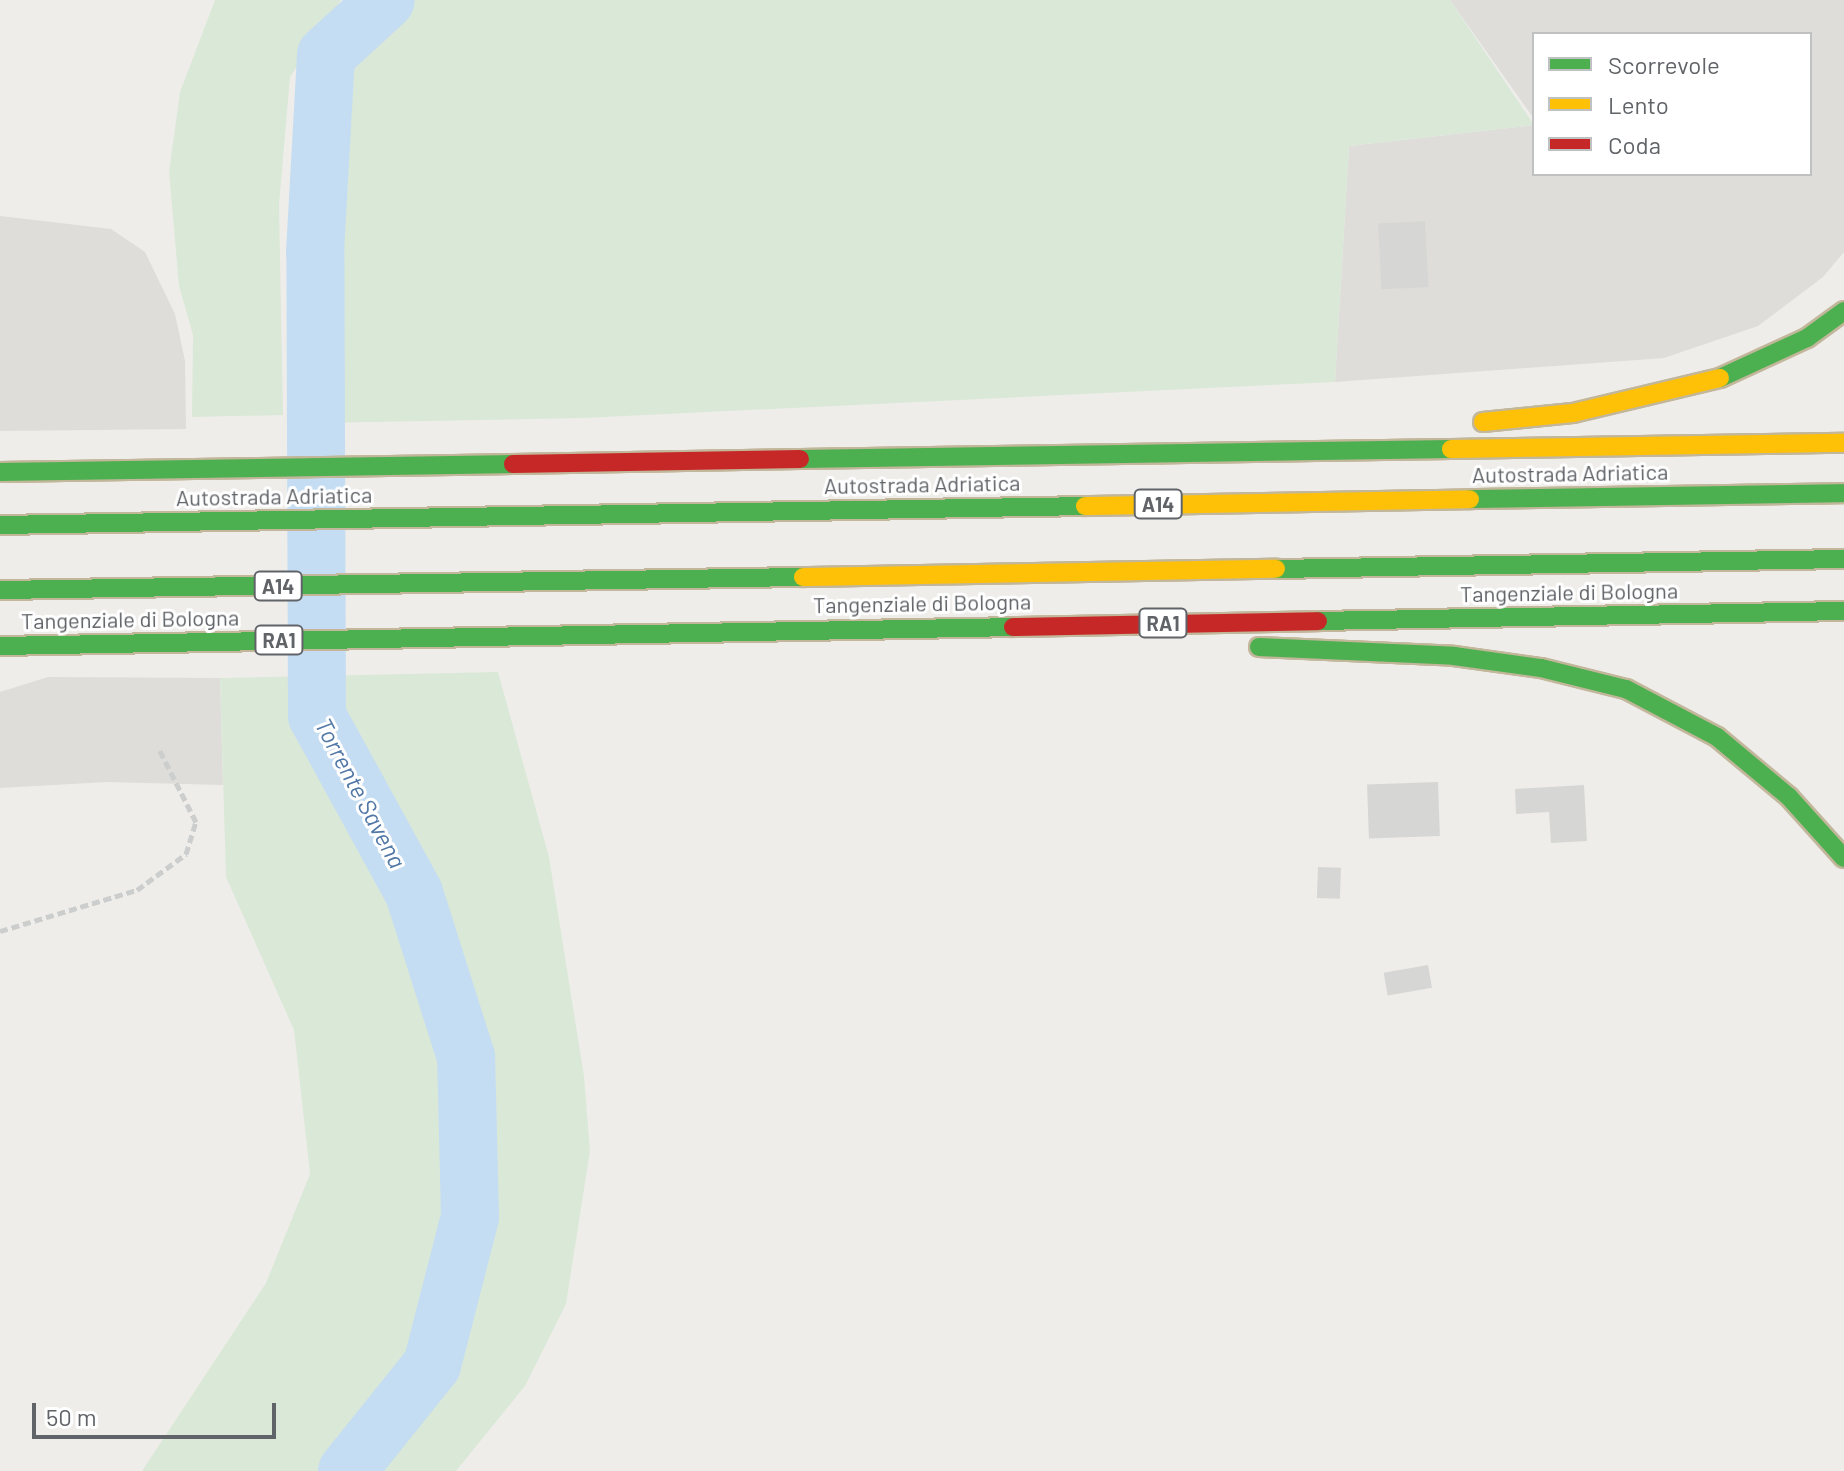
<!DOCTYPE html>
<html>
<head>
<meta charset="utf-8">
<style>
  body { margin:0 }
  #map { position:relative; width:1844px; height:1471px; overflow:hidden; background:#efedea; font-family:Barlow,sans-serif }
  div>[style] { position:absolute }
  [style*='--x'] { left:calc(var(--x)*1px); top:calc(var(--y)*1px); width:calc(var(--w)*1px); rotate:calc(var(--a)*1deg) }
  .industrial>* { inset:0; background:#deddda }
  .green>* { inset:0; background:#dae8d8 }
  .river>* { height:58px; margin:-29px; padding:0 29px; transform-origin:29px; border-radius:29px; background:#c5ddf2 }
  .building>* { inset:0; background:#d6d6d4; transform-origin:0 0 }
  .path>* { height:5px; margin-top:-2.5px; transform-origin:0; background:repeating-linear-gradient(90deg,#cbcecd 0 8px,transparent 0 12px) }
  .roads { filter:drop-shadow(2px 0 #c2b79b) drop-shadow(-2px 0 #c2b79b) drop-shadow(0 2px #c2b79b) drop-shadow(0 -2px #c2b79b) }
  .fast>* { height:18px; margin:-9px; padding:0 9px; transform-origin:9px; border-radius:9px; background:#4caf50 }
  .slow>* { height:18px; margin:-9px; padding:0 9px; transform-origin:9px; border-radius:9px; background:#ffc107 }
  .jam>* { height:18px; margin:-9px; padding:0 9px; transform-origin:9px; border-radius:9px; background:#c62828 }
  span { translate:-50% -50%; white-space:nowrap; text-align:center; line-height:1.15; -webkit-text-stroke:6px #fff; paint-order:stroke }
  .shield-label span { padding:2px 6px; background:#fff; border:2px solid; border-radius:6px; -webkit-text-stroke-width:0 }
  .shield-label { font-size:20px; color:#606367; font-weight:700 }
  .street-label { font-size:22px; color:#606367 }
  .water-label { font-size:24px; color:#5077a6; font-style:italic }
  .legend { position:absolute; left:1532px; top:32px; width:280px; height:144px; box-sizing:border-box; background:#fff; border:2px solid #bfc1c2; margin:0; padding:10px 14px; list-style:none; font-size:24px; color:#606367 }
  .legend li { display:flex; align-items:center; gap:16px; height:40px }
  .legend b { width:40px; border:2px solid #bfc1c2 }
  .scale { position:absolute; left:32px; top:1403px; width:244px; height:36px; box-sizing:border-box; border:4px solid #606367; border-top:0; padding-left:10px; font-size:24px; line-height:28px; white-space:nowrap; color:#606367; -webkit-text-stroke:6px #fff; paint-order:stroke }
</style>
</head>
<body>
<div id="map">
  <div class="industrial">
    <i style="clip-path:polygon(1450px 0,1844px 0,1844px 252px,1823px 277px,1758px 326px,1664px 358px,1335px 382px,1349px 146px,1534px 125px,1534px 174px,1810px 174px,1810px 34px,1534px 34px,1534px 119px)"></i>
    <i style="clip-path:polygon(0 216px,111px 229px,145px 252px,175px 314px,185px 361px,186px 429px,0 431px)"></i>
    <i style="clip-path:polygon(48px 677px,220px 678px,223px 785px,107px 782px,0 788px,0 692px)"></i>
  </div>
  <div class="green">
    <i style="clip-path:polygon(215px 0,341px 0,290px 77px,279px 205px,283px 415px,192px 417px,193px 335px,179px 286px,169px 172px,180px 92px)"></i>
    <i style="clip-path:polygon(386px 0,1450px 0,1534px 125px,1349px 146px,1335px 382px,584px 418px,320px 423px,315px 252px,326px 55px)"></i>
    <i style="clip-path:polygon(498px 672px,549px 857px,584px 1076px,590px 1151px,566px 1304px,525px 1386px,456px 1471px,142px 1471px,266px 1283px,310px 1174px,294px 1030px,226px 877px,220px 678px)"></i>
  </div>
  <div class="river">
    <i style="--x:347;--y:1471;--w:136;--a:-51.3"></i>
    <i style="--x:432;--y:1365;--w:153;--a:-75.6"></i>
    <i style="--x:470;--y:1217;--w:160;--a:-91.4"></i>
    <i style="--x:466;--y:1057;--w:172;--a:-107.6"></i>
    <i style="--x:414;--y:893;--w:202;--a:-118.7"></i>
    <i style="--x:317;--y:716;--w:464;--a:-90.2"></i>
    <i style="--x:315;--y:252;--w:197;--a:-86.8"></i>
    <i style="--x:326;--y:55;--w:81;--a:-42.5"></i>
  </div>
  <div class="building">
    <i style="left:1425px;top:221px;width:66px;height:47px;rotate:87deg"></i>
    <i style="left:1438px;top:782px;width:54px;height:71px;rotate:88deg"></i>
    <i style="clip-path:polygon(1584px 785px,1587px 841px,1551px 843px,1549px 812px,1516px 814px,1515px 789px)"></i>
    <i style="left:1318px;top:867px;width:23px;height:31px;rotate:2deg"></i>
    <i style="left:1428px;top:965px;width:23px;height:45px;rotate:80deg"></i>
  </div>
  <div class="path">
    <i style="--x:0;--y:931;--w:143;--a:-16.7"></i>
    <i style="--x:137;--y:890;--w:61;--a:-36.3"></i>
    <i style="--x:186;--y:854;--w:34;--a:-73"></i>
    <i style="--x:196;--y:822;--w:82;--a:-116.9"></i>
  </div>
  <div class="roads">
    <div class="fast">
      <i style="--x:1720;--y:378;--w:96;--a:-24.7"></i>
      <i style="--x:1807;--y:338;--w:46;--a:-36.1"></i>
      <i style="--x:800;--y:459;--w:651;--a:-0.88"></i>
      <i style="--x:0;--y:472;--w:513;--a:-0.89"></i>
      <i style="--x:1470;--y:499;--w:374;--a:-0.9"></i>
      <i style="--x:0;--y:525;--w:1085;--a:-1"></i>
      <i style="--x:1276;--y:569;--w:568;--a:-1.01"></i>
      <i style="--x:0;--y:590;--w:803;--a:-0.93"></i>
      <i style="--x:1318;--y:621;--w:526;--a:-1.09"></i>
      <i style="--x:0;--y:646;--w:1013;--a:-1.07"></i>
      <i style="--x:1259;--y:647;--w:195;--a:2.6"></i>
      <i style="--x:1454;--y:656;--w:88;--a:7.9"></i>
      <i style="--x:1541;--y:668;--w:88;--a:13.9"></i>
      <i style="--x:1626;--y:689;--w:103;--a:27.8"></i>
      <i style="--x:1717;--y:737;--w:94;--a:39.8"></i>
      <i style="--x:1789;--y:797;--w:82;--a:48"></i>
    </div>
    <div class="slow">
      <i style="--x:1483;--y:422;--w:90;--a:-5.7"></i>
      <i style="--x:1573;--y:413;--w:151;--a:-13.4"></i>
      <i style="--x:1451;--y:449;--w:393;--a:-0.9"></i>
      <i style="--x:1085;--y:506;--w:385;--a:-1"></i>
      <i style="--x:803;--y:577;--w:473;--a:-1"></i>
    </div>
    <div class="jam">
      <i style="--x:513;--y:464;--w:287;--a:-1"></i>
      <i style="--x:1013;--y:627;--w:305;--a:-1.1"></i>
    </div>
  </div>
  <div class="shield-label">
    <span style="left:1158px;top:504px">A14</span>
    <span style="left:278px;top:586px">A14</span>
    <span style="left:1163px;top:623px">RA1</span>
    <span style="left:279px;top:640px">RA1</span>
  </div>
  <div class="street-label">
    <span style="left:1570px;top:473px;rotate:-1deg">Autostrada Adriatica</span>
    <span style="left:922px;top:484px;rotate:-1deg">Autostrada Adriatica</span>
    <span style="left:274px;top:496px;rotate:-1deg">Autostrada Adriatica</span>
    <span style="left:1569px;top:592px;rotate:-1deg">Tangenziale di Bologna</span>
    <span style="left:922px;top:603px;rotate:-1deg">Tangenziale di Bologna</span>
    <span style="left:130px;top:619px;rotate:-1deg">Tangenziale di Bologna</span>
  </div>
  <div class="water-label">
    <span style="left:361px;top:793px;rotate:62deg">Torrente Savena</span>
  </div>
  <ul class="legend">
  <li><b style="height:10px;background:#4caf50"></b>Scorrevole</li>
  <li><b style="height:10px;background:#ffc107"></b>Lento</li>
  <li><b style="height:10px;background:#c62828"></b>Coda</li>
  </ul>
  <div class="scale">50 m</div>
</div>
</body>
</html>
